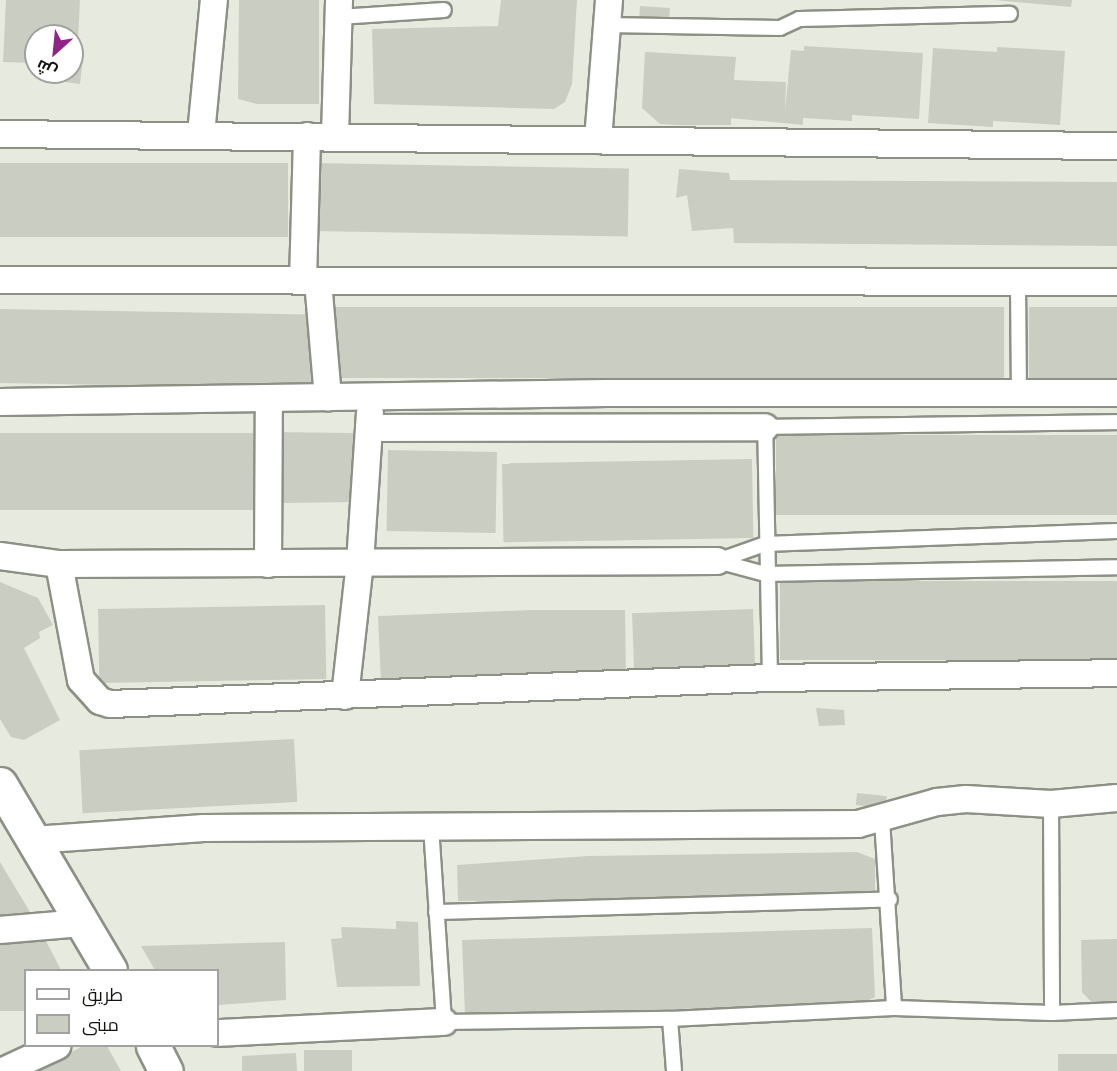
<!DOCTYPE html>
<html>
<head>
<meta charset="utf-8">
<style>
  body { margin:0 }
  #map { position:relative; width:1117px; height:1071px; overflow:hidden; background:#e7ebdf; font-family:Raleway,Cairo,sans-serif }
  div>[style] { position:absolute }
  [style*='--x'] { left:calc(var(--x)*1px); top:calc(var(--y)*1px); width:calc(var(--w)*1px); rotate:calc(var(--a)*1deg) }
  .building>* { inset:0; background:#cacec2; transform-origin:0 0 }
  .roads { filter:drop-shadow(2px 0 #8c9085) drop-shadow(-2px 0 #8c9085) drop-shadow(0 2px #8c9085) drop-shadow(0 -2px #8c9085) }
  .lane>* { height:14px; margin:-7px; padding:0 7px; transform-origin:7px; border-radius:7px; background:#fff }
  .street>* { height:26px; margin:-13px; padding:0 13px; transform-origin:13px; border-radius:13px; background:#fff }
  .secondary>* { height:33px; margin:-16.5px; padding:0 16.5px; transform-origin:16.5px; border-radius:16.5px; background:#fff }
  span { translate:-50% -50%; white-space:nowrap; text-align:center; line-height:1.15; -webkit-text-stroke:4.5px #fff; paint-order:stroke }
  .legend { position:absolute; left:24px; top:969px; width:195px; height:78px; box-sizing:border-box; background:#fff; border:2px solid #a1a19f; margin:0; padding:8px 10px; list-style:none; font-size:18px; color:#131410 }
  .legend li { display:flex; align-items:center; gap:12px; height:30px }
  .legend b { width:30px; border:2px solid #a1a19f }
  .north { position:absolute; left:24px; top:24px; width:60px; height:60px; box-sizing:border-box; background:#fff; border:2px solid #a1a19f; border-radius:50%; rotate:207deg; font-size:16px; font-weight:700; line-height:24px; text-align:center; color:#131410 }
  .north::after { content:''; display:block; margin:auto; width:21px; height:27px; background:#912587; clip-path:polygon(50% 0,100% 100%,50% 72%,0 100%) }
</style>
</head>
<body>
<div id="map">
  <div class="building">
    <i style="clip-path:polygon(6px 0,80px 0,78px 42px,72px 42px,72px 36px,36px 36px,36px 63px,3px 62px)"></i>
    <i style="clip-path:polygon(239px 0,319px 0,319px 104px,257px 104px,238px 99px)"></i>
    <i style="clip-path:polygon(501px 0,577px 0,572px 84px,565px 102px,554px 109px,374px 104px,372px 29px,498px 26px)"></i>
    <i style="clip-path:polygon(994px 0,1072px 0,1071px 7px)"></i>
    <i style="left:640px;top:6px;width:30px;height:12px;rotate:4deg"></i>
    <i style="clip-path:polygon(804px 46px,923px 53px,919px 119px,852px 115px,852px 121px,803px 118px,803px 125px,731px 118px,731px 125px,678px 125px,660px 124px,642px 108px,645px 52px,736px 57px,734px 80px,786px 82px,785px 111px,791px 50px,804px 51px)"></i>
    <i style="clip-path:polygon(997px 47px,1065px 51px,1060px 125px,993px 121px,993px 127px,928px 123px,933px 48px,997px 52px)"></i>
    <i style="clip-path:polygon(72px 48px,84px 49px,80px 84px,57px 81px,58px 72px,72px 72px)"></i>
    <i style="left:0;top:163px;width:288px;height:74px"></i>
    <i style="left:313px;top:163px;width:316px;height:68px;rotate:1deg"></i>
    <i style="clip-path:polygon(679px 169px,729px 173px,730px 180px,1117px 182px,1117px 246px,734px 243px,733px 228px,692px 231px,687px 195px,676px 198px)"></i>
    <i style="left:1004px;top:307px;width:71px;height:676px;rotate:90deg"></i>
    <i style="left:1029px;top:307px;width:88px;height:74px"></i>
    <i style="left:0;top:309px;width:312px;height:74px;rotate:1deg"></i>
    <i style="clip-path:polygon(271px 432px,353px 433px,357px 502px,283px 503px)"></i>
    <i style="left:0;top:433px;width:253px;height:77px"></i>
    <i style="left:1117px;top:435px;width:80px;height:341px;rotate:90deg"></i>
    <i style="left:388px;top:450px;width:109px;height:81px;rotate:1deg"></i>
    <i style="left:752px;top:459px;width:79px;height:250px;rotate:89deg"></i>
    <i style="left:1117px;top:581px;width:79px;height:337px;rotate:90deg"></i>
    <i style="clip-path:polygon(0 582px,38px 598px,53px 625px,39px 632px,40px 638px,24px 648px,60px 720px,24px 740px,11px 737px,0 719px)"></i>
    <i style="left:325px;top:605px;width:74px;height:227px;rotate:89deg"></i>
    <i style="left:753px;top:609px;width:65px;height:121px;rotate:88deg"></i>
    <i style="clip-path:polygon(532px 610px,625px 610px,626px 680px,381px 682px,378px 616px)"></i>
    <i style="clip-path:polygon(816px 708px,844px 710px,845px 725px,819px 726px)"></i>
    <i style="left:294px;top:739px;width:63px;height:215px;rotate:87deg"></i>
    <i style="left:857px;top:793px;width:30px;height:12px;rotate:6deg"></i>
    <i style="clip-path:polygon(857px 852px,875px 859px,875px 897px,458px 901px,457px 865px,588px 856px)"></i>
    <i style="clip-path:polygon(0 862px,30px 912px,0 915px)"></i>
    <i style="clip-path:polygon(396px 921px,418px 922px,420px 986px,337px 987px,331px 939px,342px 938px,341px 927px,396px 929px)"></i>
    <i style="clip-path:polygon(872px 928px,875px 997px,861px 1004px,465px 1015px,462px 940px)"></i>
    <i style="clip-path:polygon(1117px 939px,1117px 1003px,1093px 1004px,1082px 992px,1081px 940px)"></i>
    <i style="clip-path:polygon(0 941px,46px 941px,61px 970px,26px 970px,26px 1011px,0 1011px)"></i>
    <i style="clip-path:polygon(285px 942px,286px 1000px,218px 1005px,218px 970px,155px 970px,141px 946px)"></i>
    <i style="clip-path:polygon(83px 1046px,107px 1046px,121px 1071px,35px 1071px)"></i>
    <i style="left:352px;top:1050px;width:21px;height:48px;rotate:90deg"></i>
    <i style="clip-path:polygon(296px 1053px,297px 1071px,242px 1071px,242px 1056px)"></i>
    <i style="left:1117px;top:1054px;width:17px;height:59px;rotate:90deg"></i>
  </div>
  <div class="roads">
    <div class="lane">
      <i style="--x:339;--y:17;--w:105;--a:-3.8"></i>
      <i style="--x:607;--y:25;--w:173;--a:1"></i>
      <i style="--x:780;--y:28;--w:21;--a:-25"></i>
      <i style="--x:799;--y:19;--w:211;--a:-1.4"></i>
      <i style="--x:1018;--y:282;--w:112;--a:89.5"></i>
      <i style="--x:717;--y:561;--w:51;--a:-19.5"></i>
      <i style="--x:765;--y:544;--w:352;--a:-2.1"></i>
      <i style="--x:717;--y:561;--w:50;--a:15.2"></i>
      <i style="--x:765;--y:574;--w:352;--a:-1.1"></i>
      <i style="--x:770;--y:678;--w:251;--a:-91.1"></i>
      <i style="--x:765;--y:427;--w:352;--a:-0.8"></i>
      <i style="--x:1051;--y:804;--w:209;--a:89.7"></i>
      <i style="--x:882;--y:820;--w:188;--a:86.3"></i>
      <i style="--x:431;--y:826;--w:196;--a:86.2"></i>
      <i style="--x:444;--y:1022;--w:226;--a:-0.8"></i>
      <i style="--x:670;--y:1019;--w:224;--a:-2.8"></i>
      <i style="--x:894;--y:1008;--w:158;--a:1.8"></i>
      <i style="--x:1052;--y:1013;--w:65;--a:-2.6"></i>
      <i style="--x:436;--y:912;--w:454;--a:-1.6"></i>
      <i style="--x:670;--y:1019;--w:52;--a:85.6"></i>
    </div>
    <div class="street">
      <i style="--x:0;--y:134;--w:1117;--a:0.62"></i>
      <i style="--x:201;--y:134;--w:135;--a:-84.5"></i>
      <i style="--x:335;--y:136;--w:136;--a:-88.3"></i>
      <i style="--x:598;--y:140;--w:140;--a:-85.5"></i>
      <i style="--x:0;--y:280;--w:1117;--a:0.1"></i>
      <i style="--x:303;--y:281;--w:145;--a:-88.4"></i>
      <i style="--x:318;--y:281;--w:117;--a:85.1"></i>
      <i style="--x:0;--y:402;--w:607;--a:-0.85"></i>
      <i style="--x:607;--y:393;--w:510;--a:0"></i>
      <i style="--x:369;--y:428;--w:396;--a:-0.1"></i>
      <i style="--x:0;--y:556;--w:60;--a:7.7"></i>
      <i style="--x:59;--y:564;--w:658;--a:-0.26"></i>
      <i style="--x:59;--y:564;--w:118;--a:79.3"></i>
      <i style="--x:81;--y:680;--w:28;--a:48"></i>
      <i style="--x:100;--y:701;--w:10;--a:17"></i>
      <i style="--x:110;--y:704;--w:661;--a:-2.26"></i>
      <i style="--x:770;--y:678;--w:347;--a:-0.8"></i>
      <i style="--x:268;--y:564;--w:165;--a:-89.7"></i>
      <i style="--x:345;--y:696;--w:134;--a:-83.6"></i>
      <i style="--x:360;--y:563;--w:150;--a:-86.2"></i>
      <i style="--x:33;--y:840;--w:171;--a:-4"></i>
      <i style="--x:204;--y:828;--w:654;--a:-0.35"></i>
      <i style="--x:858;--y:824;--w:82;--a:-15.6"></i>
      <i style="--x:937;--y:802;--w:29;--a:-6"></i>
      <i style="--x:966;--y:799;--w:85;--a:3.4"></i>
      <i style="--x:1051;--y:804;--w:66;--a:-5.2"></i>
      <i style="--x:0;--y:930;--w:81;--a:-4.9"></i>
      <i style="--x:218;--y:1033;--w:226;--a:-2.8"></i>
      <i style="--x:3;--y:1071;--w:60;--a:-24.8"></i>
    </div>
    <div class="secondary">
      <i style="--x:0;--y:784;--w:216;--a:59.4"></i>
      <i style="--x:153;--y:1046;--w:28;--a:63"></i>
    </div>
  </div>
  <ul class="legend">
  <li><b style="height:8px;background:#fff"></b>طريق</li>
  <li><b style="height:16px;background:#cacec2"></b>مبنى</li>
  </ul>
  <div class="north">ش</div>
</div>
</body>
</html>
